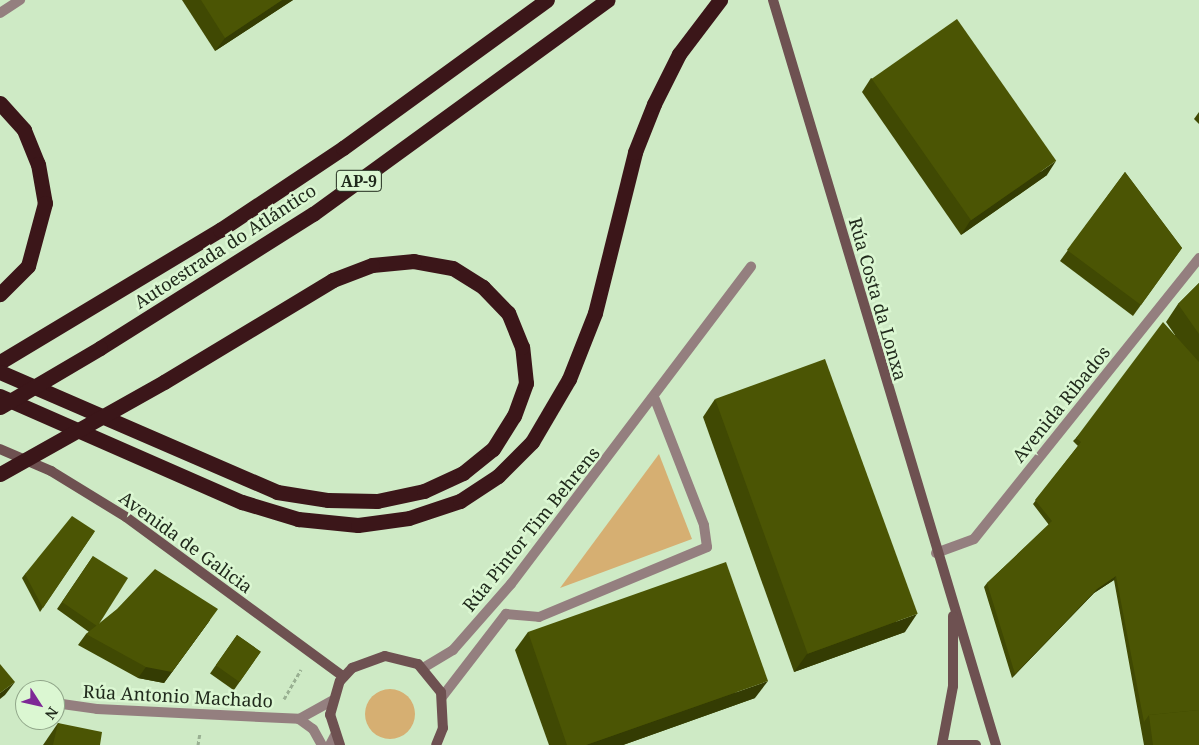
<!DOCTYPE html>
<html>
<head>
<meta charset="utf-8">
<style>
  body { margin:0 }
  #map { position:relative; width:1199px; height:745px; overflow:hidden; background:#ceeac5; font-family:"Noto Serif",serif }
  div>[style] { position:absolute }
  [style*='--x'] { left:calc(var(--x)*1px); top:calc(var(--y)*1px); width:calc(var(--w)*1px); rotate:calc(var(--a)*1deg) }
  .green>* { inset:0; background:#d6af72 }
  .round { border-radius:50% }
  .path>* { height:3px; margin-top:-1.5px; transform-origin:0; background:repeating-linear-gradient(90deg,#99b092 0 4px,transparent 0 6.5px) }
  .lane>* { height:10px; margin:-5px; padding:0 5px; transform-origin:5px; border-radius:5px; background:#947f7f }
  .street>* { height:10px; margin:-5px; padding:0 5px; transform-origin:5px; border-radius:5px; background:#947f7f }
  .secondary>* { height:10px; margin:-5px; padding:0 5px; transform-origin:5px; border-radius:5px; background:#6e5151 }
  .highway>* { height:15px; margin:-7.5px; padding:0 7.5px; transform-origin:7.5px; border-radius:7.5px; background:#3b1619 }
  .highway-bridge>* { height:15px; margin:-7.5px; padding:0 7.5px; transform-origin:7.5px; border-radius:7.5px; background:#3b1619 }
  .wall>* { inset:0; background:#404903; transform-origin:0 0 }
  .shaded-wall>* { inset:0; background:#343c03 }
  .building>* { inset:0; background:#4b5504; transform-origin:0 0 }
  span { translate:-50% -50%; white-space:nowrap; text-align:center; line-height:1.15; -webkit-text-stroke:5px #dbf7d2; paint-order:stroke }
  .shield-label span { padding:1px 4px; background:#dbf7d2; border:1px solid; border-radius:4px; -webkit-text-stroke-width:0 }
  .shield-label { font-size:16px; color:#202a1c; font-weight:700 }
  .street-label { font-size:18px; color:#202a1c }
  .north { position:absolute; left:15px; top:680px; width:50px; height:50px; box-sizing:border-box; background:#dbf7d2; border:1px solid #90a589; border-radius:50%; rotate:125deg; font-size:14px; font-weight:700; line-height:20px; text-align:center; color:#202a1c }
  .north::after { content:''; display:block; margin:auto; width:18px; height:22px; background:#7e2896; clip-path:polygon(50% 0,100% 100%,50% 72%,0 100%) }
</style>
</head>
<body>
<div id="map">
  <div class="green">
    <i style="clip-path:polygon(659px 454px,692px 539px,560px 588px)"></i>
    <i class="round" style="left:365px;top:689px;width:50px;height:50px"></i>
  </div>
  <div class="path">
    <i style="--x:284;--y:699;--w:34;--a:-60"></i>
    <i style="--x:198;--y:745;--w:12;--a:-81"></i>
  </div>
  <div class="lane">
    <i style="--x:0;--y:13;--w:24;--a:-33"></i>
  </div>
  <div class="street">
    <i style="--x:936;--y:553;--w:40;--a:-20.2"></i>
    <i style="--x:974;--y:539;--w:360;--a:-51.3"></i>
    <i style="--x:423;--y:668;--w:35;--a:-31"></i>
    <i style="--x:453;--y:650;--w:88;--a:-48.7"></i>
    <i style="--x:511;--y:584;--w:398;--a:-52.9"></i>
    <i style="--x:442;--y:697;--w:105;--a:-52.4"></i>
    <i style="--x:506;--y:614;--w:33;--a:5"></i>
    <i style="--x:539;--y:617;--w:182;--a:-22.6"></i>
    <i style="--x:707;--y:547;--w:22;--a:-98"></i>
    <i style="--x:704;--y:525;--w:135;--a:-111.3"></i>
    <i style="--x:55;--y:703;--w:42;--a:8.1"></i>
    <i style="--x:97;--y:709;--w:202;--a:2.8"></i>
    <i style="--x:299;--y:719;--w:38;--a:-29"></i>
    <i style="--x:299;--y:719;--w:17;--a:36"></i>
    <i style="--x:313;--y:729;--w:18;--a:61"></i>
    <i style="--x:330;--y:745;--w:11;--a:-63"></i>
  </div>
  <div class="secondary">
    <i style="--x:773;--y:0;--w:778;--a:73.34"></i>
    <i style="--x:0;--y:449;--w:56;--a:23.3"></i>
    <i style="--x:51;--y:471;--w:88;--a:31.5"></i>
    <i style="--x:126;--y:517;--w:270;--a:36.3"></i>
    <i style="--x:340;--y:745;--w:32;--a:-108"></i>
    <i style="--x:330;--y:715;--w:35;--a:-74"></i>
    <i style="--x:340;--y:681;--w:18;--a:-47"></i>
    <i style="--x:352;--y:668;--w:35;--a:-20"></i>
    <i style="--x:385;--y:656;--w:34;--a:14"></i>
    <i style="--x:418;--y:664;--w:36;--a:51"></i>
    <i style="--x:441;--y:692;--w:36;--a:87"></i>
    <i style="--x:443;--y:728;--w:18;--a:112"></i>
    <i style="--x:942;--y:745;--w:60;--a:-79.4"></i>
    <i style="--x:953;--y:686;--w:70;--a:-90"></i>
    <i style="--x:945;--y:745;--w:31;--a:0"></i>
  </div>
  <div class="highway">
    <i style="--x:0;--y:103;--w:36;--a:48"></i>
    <i style="--x:24;--y:130;--w:37;--a:68"></i>
    <i style="--x:38;--y:164;--w:40;--a:80"></i>
    <i style="--x:45;--y:203;--w:65;--a:105.1"></i>
    <i style="--x:28;--y:266;--w:40;--a:135"></i>
    <i style="--x:100;--y:348;--w:252;--a:-32.2"></i>
    <i style="--x:313;--y:214;--w:364;--a:-36"></i>
    <i style="--x:0;--y:362;--w:257;--a:-31"></i>
    <i style="--x:220;--y:230;--w:148;--a:-33.7"></i>
    <i style="--x:343;--y:148;--w:252;--a:-36"></i>
    <i style="--x:0;--y:372;--w:302;--a:23.4"></i>
    <i style="--x:277;--y:492;--w:52;--a:8.9"></i>
    <i style="--x:328;--y:500;--w:49;--a:1.2"></i>
    <i style="--x:377;--y:501;--w:48;--a:-12"></i>
    <i style="--x:424;--y:491;--w:43;--a:-24.8"></i>
    <i style="--x:463;--y:473;--w:38;--a:-39"></i>
    <i style="--x:493;--y:449;--w:39;--a:-58"></i>
    <i style="--x:514;--y:416;--w:35;--a:-70"></i>
    <i style="--x:526;--y:383;--w:36;--a:-96"></i>
    <i style="--x:522;--y:347;--w:37;--a:-112"></i>
    <i style="--x:508;--y:313;--w:36;--a:-134"></i>
    <i style="--x:483;--y:287;--w:36;--a:-148"></i>
    <i style="--x:452;--y:268;--w:39;--a:-170"></i>
    <i style="--x:414;--y:261;--w:42;--a:174.6"></i>
    <i style="--x:372;--y:265;--w:42;--a:159"></i>
    <i style="--x:333;--y:280;--w:197;--a:148.9"></i>
    <i style="--x:0;--y:396;--w:264;--a:23.7"></i>
    <i style="--x:242;--y:502;--w:59;--a:16.9"></i>
    <i style="--x:298;--y:519;--w:60;--a:5.7"></i>
    <i style="--x:358;--y:525;--w:51;--a:-7.8"></i>
    <i style="--x:409;--y:518;--w:54;--a:-18.4"></i>
    <i style="--x:460;--y:501;--w:45;--a:-33.3"></i>
    <i style="--x:498;--y:476;--w:48;--a:-45"></i>
    <i style="--x:532;--y:442;--w:73;--a:-59.6"></i>
    <i style="--x:569;--y:379;--w:71;--a:-68.5"></i>
    <i style="--x:595;--y:313;--w:166;--a:-76"></i>
    <i style="--x:635;--y:152;--w:52;--a:-68.4"></i>
    <i style="--x:654;--y:104;--w:56;--a:-63.4"></i>
    <i style="--x:679;--y:54;--w:68;--a:-52.8"></i>
  </div>
  <div class="highway-bridge">
    <i style="--x:0;--y:407;--w:116;--a:-30.5"></i>
    <i style="--x:0;--y:474;--w:188;--a:-29.3"></i>
  </div>
  <div class="wall">
    <i style="clip-path:polygon(182px 0,293px 0,215px 51px)"></i>
    <i style="clip-path:polygon(871px 78px,1047px 175px,961px 235px,862px 92px)"></i>
    <i style="clip-path:polygon(1199px 112px,1199px 124px,1194px 119px)"></i>
    <i style="clip-path:polygon(1125px 172px,1182px 248px,1133px 316px,1060px 261px)"></i>
    <i style="clip-path:polygon(1199px 283px,1199px 745px,1144px 745px,1114px 580px,1094px 593px,1012px 678px,984px 587px,987px 583px,1049px 525px,1033px 504px,1078px 446px,1073px 441px,1076px 438px,1175px 335px,1166px 322px,1178px 304px)"></i>
    <i style="clip-path:polygon(715px 399px,905px 632px,794px 672px,703px 417px)"></i>
    <i style="clip-path:polygon(95px 531px,40px 612px,22px 578px,25px 574px)"></i>
    <i style="clip-path:polygon(93px 556px,99px 624px,210px 620px,164px 683px,138px 678px,78px 645px,86px 634px,89px 632px,57px 609px)"></i>
    <i style="clip-path:polygon(528px 632px,755px 698px,623px 745px,549px 745px,515px 650px)"></i>
    <i style="left:237px;top:635px;width:29px;height:47px;rotate:35deg"></i>
    <i style="clip-path:polygon(58px 723px,100px 745px,43px 745px)"></i>
  </div>
  <div class="shaded-wall">
    <i style="clip-path:polygon(282px 0,293px 0,215px 51px,225px 38px)"></i>
    <i style="clip-path:polygon(1056px 161px,1047px 175px,961px 235px,970px 221px)"></i>
    <i style="clip-path:polygon(1116px 576px,1114px 580px,1094px 593px,1012px 678px,1015px 674px,1097px 589px)"></i>
    <i style="clip-path:polygon(917px 614px,905px 632px,794px 672px,807px 654px)"></i>
    <i style="clip-path:polygon(210px 620px,164px 683px,138px 678px,146px 667px)"></i>
    <i style="clip-path:polygon(768px 681px,755px 698px,623px 745px,586px 745px)"></i>
    <i style="clip-path:polygon(15px 682px,5px 695px,0 699px,0 693px)"></i>
  </div>
  <div class="building">
    <i style="clip-path:polygon(201px 0,282px 0,225px 38px)"></i>
    <i style="left:957px;top:19px;width:173px;height:104px;rotate:55deg"></i>
    <i style="clip-path:polygon(1125px 172px,1182px 248px,1141px 305px,1067px 250px)"></i>
    <i style="clip-path:polygon(1199px 283px,1199px 334px,1178px 304px)"></i>
    <i style="clip-path:polygon(1163px 322px,1199px 362px,1199px 710px,1149px 715px,1144px 722px,1116px 576px,1097px 589px,1015px 674px,987px 583px,1052px 521px,1035px 500px,1081px 442px,1076px 438px)"></i>
    <i style="left:825px;top:359px;width:271px;height:117px;rotate:70deg"></i>
    <i style="clip-path:polygon(72px 516px,95px 531px,43px 608px,25px 574px)"></i>
    <i style="clip-path:polygon(93px 556px,128px 578px,99px 624px,97px 626px,62px 602px)"></i>
    <i style="clip-path:polygon(726px 562px,768px 681px,586px 745px,567px 745px,528px 632px)"></i>
    <i style="clip-path:polygon(155px 569px,218px 609px,172px 672px,146px 667px,86px 634px,117px 609px)"></i>
    <i style="left:237px;top:635px;width:29px;height:37px;rotate:35deg"></i>
    <i style="clip-path:polygon(0 664px,15px 682px,0 693px)"></i>
    <i style="clip-path:polygon(1199px 710px,1199px 745px,1153px 745px,1149px 715px)"></i>
    <i style="clip-path:polygon(58px 723px,102px 732px,100px 745px,53px 745px)"></i>
  </div>
  <div class="shield-label">
    <span style="left:359px;top:181px">AP-9</span>
  </div>
  <div class="street-label">
    <span style="left:225px;top:246px;rotate:-33deg">Autoestrada do Atlántico</span>
    <span style="left:878px;top:299px;rotate:74deg">Rúa Costa da Lonxa</span>
    <span style="left:1061px;top:404px;rotate:-51deg">Avenida Ribados</span>
    <span style="left:531px;top:529px;rotate:-51deg">Rúa Pintor Tim Behrens</span>
    <span style="left:186px;top:542px;rotate:36deg">Avenida de Galicia</span>
    <span style="left:178px;top:696px;rotate:3deg">Rúa Antonio Machado</span>
  </div>
  <div class="north">N</div>
</div>
</body>
</html>
